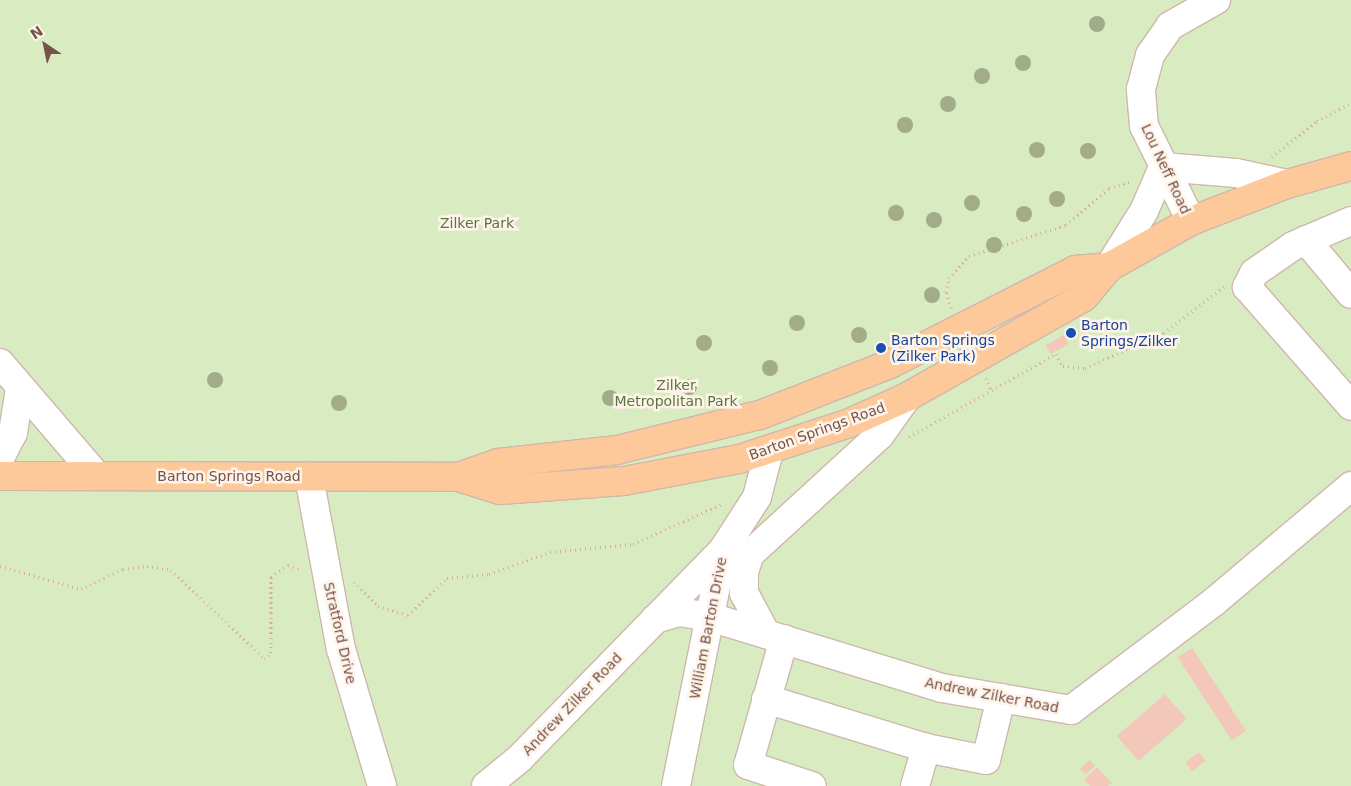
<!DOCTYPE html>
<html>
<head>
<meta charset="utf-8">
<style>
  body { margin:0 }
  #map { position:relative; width:1351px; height:786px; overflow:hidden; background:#fdefe3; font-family:"DejaVu Sans",sans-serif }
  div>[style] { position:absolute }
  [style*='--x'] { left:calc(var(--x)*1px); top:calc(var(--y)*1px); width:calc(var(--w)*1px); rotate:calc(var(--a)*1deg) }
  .green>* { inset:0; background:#d8ebc1; transform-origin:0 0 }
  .building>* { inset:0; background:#f3c8ba; transform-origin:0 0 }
  .path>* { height:3px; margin-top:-1.5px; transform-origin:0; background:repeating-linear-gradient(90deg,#d8ab9d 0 1px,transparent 0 5px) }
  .roads { filter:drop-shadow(1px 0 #d0b7ac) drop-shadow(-1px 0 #d0b7ac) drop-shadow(0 1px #d0b7ac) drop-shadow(0 -1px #d0b7ac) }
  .minor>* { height:28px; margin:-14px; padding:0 14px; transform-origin:14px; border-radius:14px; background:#fff }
  .major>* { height:28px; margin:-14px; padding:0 14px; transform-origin:14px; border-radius:14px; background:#fdc99a }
  .trees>* { width:16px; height:16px; margin:-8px; border-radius:50%; background:#a2ac88 }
  .dots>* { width:14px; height:14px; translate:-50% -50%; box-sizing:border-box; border:2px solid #fff4ea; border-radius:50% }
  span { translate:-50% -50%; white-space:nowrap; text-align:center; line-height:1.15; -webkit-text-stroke:5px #fff4ea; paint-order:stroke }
  .street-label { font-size:14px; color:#765248 }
  .park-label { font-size:14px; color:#57763d }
  .transit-label { font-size:14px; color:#164399 }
  .left { translate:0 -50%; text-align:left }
  .north { position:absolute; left:20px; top:20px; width:50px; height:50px; -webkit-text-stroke:4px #fff4ea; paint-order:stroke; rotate:326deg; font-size:14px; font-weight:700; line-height:20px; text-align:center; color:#765248 }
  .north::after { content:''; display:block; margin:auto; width:18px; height:22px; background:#765248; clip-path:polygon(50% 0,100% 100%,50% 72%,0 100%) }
</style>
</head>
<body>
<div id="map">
  <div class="green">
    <i style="left:0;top:0;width:1351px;height:786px"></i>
  </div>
  <div class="building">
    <i style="left:1064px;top:335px;width:10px;height:21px;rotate:61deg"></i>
    <i style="left:1192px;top:648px;width:99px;height:17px;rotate:57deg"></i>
    <i style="left:1165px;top:694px;width:33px;height:64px;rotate:49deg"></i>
    <i style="left:1199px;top:752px;width:11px;height:17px;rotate:52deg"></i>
    <i style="left:1090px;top:760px;width:8px;height:13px;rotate:50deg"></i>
    <i style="clip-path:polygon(1097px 767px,1112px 783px,1108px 786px,1090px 786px,1084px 780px)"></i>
  </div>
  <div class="path">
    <i style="--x:1272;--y:157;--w:58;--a:-38.7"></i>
    <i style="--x:1317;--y:121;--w:38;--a:-28"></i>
    <i style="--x:951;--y:308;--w:17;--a:-107"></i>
    <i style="--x:946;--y:292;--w:14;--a:-78"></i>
    <i style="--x:949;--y:278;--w:30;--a:-48"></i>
    <i style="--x:969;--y:256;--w:102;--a:-17.7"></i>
    <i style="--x:1066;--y:225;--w:57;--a:-40.7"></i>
    <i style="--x:1109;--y:188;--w:21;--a:-17"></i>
    <i style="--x:986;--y:378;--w:14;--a:69"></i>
    <i style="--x:909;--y:437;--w:169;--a:-29.5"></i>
    <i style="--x:1056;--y:354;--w:14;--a:60"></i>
    <i style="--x:1063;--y:366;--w:22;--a:5"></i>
    <i style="--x:1085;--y:368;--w:86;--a:-23.9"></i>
    <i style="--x:1164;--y:333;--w:76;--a:-37.5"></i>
    <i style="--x:0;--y:566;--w:84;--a:15.9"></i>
    <i style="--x:81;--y:589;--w:47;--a:-25.5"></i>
    <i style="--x:123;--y:569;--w:24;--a:-7"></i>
    <i style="--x:147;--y:566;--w:24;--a:9"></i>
    <i style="--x:171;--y:570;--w:129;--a:43.4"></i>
    <i style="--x:265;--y:659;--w:8;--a:-45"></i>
    <i style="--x:271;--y:653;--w:76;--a:-90"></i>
    <i style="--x:271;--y:577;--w:21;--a:-35"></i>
    <i style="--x:288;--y:565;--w:15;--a:20"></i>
    <i style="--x:354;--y:582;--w:34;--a:45"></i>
    <i style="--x:378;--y:606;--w:31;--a:17"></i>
    <i style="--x:408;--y:615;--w:54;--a:-43.5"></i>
    <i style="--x:447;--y:578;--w:42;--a:-5.4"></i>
    <i style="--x:489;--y:574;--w:65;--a:-19.8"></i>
    <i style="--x:550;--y:552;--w:83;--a:-5.5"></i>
    <i style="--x:633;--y:544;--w:100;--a:-24.3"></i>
  </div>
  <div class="roads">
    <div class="minor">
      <i style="--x:1191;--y:221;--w:106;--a:-116.3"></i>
      <i style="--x:1144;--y:126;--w:37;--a:-95"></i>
      <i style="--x:1141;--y:89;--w:35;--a:-75"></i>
      <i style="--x:1150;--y:55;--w:35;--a:-55"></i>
      <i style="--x:1170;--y:26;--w:53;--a:-29.5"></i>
      <i style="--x:1351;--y:221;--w:63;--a:156.7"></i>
      <i style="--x:1293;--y:246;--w:47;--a:145.3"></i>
      <i style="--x:1254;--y:273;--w:16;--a:117"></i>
      <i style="--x:1247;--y:287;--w:158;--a:48.8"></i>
      <i style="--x:1306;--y:240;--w:70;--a:50.2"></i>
      <i style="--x:1109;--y:267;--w:66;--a:-58"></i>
      <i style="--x:1144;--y:211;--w:48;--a:-66.6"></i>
      <i style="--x:1163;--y:167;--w:73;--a:4.7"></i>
      <i style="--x:1236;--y:173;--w:52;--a:12.2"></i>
      <i style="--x:0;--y:363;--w:148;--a:49.4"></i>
      <i style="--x:0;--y:458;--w:28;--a:-63"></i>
      <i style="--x:13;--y:433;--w:46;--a:-81.2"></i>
      <i style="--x:309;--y:477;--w:175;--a:79.5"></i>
      <i style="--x:341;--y:649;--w:143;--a:73.3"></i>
      <i style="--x:655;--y:619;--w:25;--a:-16"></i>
      <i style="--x:679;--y:612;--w:31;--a:9"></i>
      <i style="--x:710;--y:617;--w:243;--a:17"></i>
      <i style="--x:942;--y:688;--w:131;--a:9.7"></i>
      <i style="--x:1071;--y:710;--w:181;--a:-37.1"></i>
      <i style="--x:1215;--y:601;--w:178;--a:-40.2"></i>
      <i style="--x:766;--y:634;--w:47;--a:-118.2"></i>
      <i style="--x:744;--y:593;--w:21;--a:-90"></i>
      <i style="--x:744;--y:572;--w:19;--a:-72"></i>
      <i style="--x:750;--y:554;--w:176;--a:-42.5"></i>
      <i style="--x:880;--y:435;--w:47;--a:-54.6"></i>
      <i style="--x:784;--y:639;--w:131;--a:105.9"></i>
      <i style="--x:748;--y:765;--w:67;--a:18.2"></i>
      <i style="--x:766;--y:699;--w:167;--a:17"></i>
      <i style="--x:486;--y:786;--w:43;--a:-39.3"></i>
      <i style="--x:519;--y:759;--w:292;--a:-45.7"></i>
      <i style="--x:676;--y:786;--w:241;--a:-78.7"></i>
      <i style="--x:723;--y:550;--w:63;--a:-57.3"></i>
      <i style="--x:757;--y:497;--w:48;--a:-75.4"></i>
      <i style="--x:915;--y:786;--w:40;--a:-74"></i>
      <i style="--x:926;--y:748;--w:61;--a:11.3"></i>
      <i style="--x:986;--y:760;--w:64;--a:-76.4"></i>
    </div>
    <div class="major">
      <i style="--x:0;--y:476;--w:458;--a:0.1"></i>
      <i style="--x:458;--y:477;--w:44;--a:17.2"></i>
      <i style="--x:500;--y:490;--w:124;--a:-4.2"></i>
      <i style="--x:624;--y:481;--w:117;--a:-10.8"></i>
      <i style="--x:739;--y:459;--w:114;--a:-18"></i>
      <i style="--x:847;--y:424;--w:66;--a:-24.2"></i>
      <i style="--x:907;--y:397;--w:203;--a:-29.5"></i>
      <i style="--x:1084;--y:297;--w:39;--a:-50"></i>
      <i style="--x:1109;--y:267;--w:94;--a:-29.3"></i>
      <i style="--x:1191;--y:221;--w:103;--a:-21.1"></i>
      <i style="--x:1287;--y:184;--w:66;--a:-15.7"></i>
      <i style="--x:458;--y:477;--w:42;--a:-19.3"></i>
      <i style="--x:498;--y:463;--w:120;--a:-6.2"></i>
      <i style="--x:617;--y:450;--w:147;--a:-13.8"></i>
      <i style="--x:760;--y:415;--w:140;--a:-21.4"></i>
      <i style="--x:890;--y:364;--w:208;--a:-26.9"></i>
      <i style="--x:1075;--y:270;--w:34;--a:-5"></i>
    </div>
  </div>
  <div class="trees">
    <i style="left:1097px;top:24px"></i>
    <i style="left:1023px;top:63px"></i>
    <i style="left:982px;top:76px"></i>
    <i style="left:948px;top:104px"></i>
    <i style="left:905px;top:125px"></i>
    <i style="left:1037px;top:150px"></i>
    <i style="left:1088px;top:151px"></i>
    <i style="left:1057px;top:199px"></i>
    <i style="left:972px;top:203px"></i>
    <i style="left:896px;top:213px"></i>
    <i style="left:1024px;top:214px"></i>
    <i style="left:934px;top:220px"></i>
    <i style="left:994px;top:245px"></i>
    <i style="left:932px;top:295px"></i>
    <i style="left:797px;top:323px"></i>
    <i style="left:859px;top:335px"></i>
    <i style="left:704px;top:343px"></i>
    <i style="left:770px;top:368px"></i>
    <i style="left:215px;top:380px"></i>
    <i style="left:689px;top:387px"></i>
    <i style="left:610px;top:398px"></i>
    <i style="left:339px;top:403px"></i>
  </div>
  <div class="dots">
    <i style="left:1071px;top:333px;background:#1a4fb4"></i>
    <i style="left:881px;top:348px;background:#1a4fb4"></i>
  </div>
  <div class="street-label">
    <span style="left:1166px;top:169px;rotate:65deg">Lou Neff Road</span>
    <span style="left:817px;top:431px;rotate:-20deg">Barton Springs Road</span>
    <span style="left:229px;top:476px">Barton Springs Road</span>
    <span style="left:708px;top:628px;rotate:-79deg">William Barton Drive</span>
    <span style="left:340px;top:633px;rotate:77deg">Stratford Drive</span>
    <span style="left:992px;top:695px;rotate:11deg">Andrew Zilker Road</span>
    <span style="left:572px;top:704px;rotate:-46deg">Andrew Zilker Road</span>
  </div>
  <div class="park-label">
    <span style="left:477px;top:223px">Zilker Park</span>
    <span style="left:676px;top:393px">Zilker<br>Metropolitan Park</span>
  </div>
  <div class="transit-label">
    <span class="left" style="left:1081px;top:333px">Barton<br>Springs/Zilker</span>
    <span class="left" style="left:891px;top:348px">Barton Springs<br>(Zilker Park)</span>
  </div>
  <div class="north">N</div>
</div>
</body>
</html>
